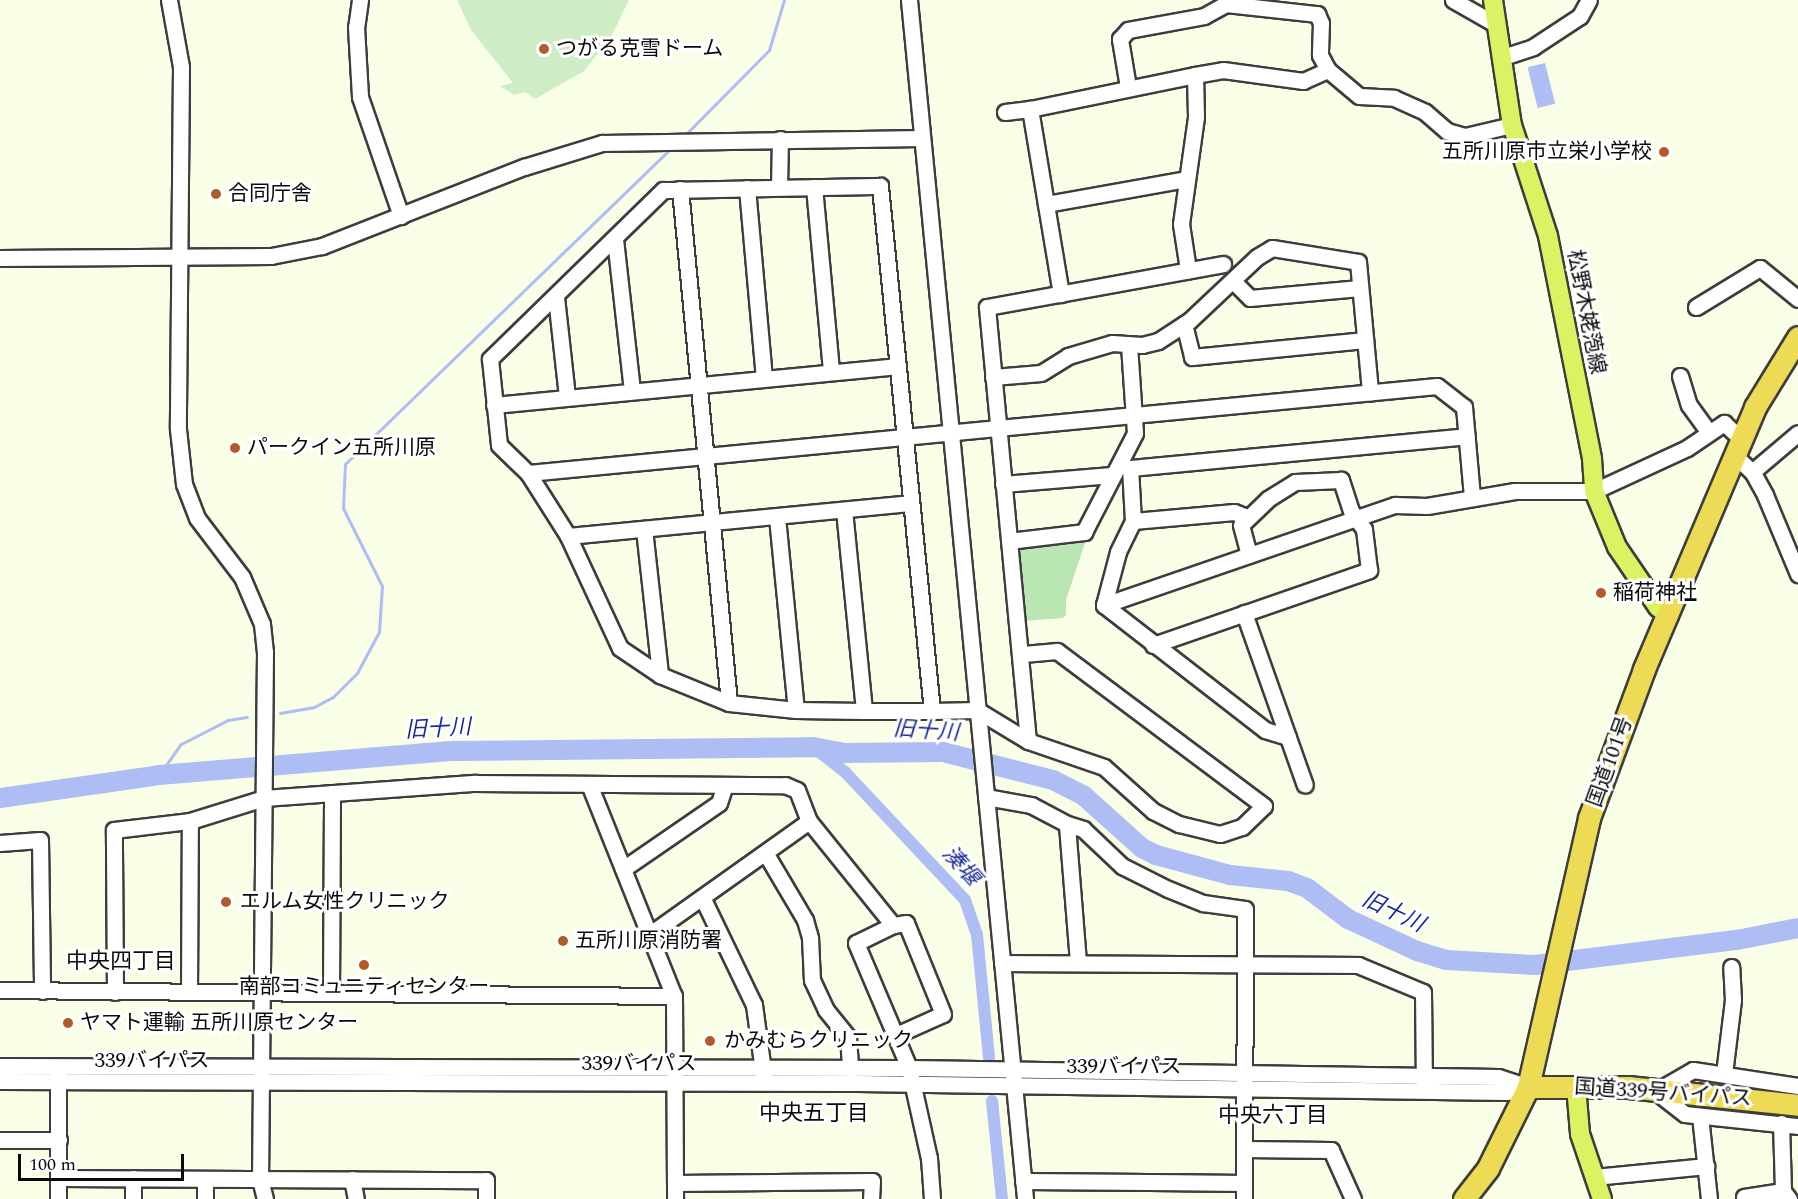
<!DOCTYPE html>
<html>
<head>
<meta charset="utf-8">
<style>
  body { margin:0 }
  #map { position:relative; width:1798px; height:1199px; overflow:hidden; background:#f9fee7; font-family:Spectral,"Noto Sans JP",serif }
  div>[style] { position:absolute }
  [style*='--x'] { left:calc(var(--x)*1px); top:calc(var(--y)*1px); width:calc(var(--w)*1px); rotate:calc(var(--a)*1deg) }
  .green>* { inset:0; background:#b9e6b3 }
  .pitch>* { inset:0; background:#ceedc5 }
  .water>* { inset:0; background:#aebdf3; transform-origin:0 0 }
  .stream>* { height:3px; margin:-1.5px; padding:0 1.5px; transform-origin:1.5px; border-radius:1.5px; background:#aebdf3 }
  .canal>* { height:12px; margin:-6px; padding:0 6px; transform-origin:6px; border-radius:6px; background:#aebdf3 }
  .river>* { height:20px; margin:-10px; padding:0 10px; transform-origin:10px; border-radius:10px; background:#aebdf3 }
  .roads { filter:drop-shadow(2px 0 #3d3d3d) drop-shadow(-2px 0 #3d3d3d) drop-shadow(0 2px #3d3d3d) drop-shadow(0 -2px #3d3d3d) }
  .minor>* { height:15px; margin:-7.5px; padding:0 7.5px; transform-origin:7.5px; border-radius:7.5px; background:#fff }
  .major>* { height:18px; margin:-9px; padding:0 9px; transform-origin:9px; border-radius:9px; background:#daf362 }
  .highway>* { height:21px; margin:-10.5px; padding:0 10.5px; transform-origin:10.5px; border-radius:10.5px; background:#eedb55 }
  .dots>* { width:16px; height:16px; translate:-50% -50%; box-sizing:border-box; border:3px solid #fff; border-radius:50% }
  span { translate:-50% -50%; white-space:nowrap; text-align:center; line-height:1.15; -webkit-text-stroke:6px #fff; paint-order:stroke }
  .poi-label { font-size:21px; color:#0a0a0a }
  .left { translate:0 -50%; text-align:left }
  .right { translate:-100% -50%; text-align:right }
  .street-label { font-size:21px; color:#0a0a0a }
  .water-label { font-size:22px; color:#1a2c94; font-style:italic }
  .neighbourhood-label { font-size:22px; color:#0a0a0a }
  .scale { position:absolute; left:18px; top:1154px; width:166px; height:27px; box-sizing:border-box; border:3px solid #0a0a0a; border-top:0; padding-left:8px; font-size:18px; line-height:21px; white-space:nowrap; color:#0a0a0a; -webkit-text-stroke:4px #fff; paint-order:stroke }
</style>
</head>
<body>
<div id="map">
  <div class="green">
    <i style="clip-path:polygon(1086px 540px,1066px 600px,1066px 615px,1063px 618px,1022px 621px,1019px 546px)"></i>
  </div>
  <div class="pitch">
    <i style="clip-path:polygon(457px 0,629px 0,611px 37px,584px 71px,535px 99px,525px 92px,514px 95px,500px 86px,513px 83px,471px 30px)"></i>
  </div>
  <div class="water">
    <i style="left:1545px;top:63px;width:42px;height:18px;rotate:76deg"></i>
  </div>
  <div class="stream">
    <i style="--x:685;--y:135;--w:120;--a:-45.3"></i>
    <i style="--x:769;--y:50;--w:52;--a:-73.3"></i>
    <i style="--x:280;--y:713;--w:35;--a:-10"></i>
    <i style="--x:314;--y:707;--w:21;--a:-28"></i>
    <i style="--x:333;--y:697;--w:34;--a:-45"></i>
    <i style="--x:357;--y:673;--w:47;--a:-61.8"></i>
    <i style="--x:379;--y:632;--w:46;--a:-86.3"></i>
    <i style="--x:382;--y:586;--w:87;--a:-116.6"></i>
    <i style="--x:343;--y:508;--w:44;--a:-87.4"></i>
    <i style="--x:345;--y:464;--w:454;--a:-44.1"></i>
    <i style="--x:159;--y:775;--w:38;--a:-55"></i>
    <i style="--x:181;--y:744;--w:53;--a:-27.1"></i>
    <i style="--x:228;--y:720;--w:19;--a:-9"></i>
  </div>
  <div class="canal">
    <i style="--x:813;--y:747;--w:41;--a:38"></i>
    <i style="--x:845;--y:772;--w:175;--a:46.8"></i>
    <i style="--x:965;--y:900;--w:37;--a:71"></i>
    <i style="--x:977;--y:935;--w:123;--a:84.4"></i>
    <i style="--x:992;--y:1101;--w:99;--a:84.2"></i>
  </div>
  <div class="river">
    <i style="--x:0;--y:798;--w:161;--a:-8.2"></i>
    <i style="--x:159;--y:775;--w:296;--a:-4.7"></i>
    <i style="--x:454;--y:751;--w:359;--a:-0.6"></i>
    <i style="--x:813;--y:747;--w:31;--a:11"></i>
    <i style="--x:843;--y:753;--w:100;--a:-0.6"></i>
    <i style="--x:943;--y:752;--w:114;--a:14.3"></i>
    <i style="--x:1053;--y:780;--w:35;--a:27"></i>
    <i style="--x:1084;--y:796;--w:78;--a:41.9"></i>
    <i style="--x:1142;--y:848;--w:16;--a:27"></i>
    <i style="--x:1156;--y:855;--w:77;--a:15.1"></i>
    <i style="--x:1230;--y:875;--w:58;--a:5.9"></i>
    <i style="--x:1288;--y:881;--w:20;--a:20"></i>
    <i style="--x:1307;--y:888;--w:51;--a:37.1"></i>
    <i style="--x:1348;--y:919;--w:76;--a:24.9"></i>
    <i style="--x:1417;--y:951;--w:31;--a:17"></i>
    <i style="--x:1447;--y:960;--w:88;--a:3.3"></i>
    <i style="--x:1535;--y:965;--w:204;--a:-7.1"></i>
    <i style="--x:1737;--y:940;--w:62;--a:-11.1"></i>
  </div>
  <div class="roads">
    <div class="minor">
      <i style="--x:169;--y:0;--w:68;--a:79.8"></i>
      <i style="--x:181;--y:67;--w:362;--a:90.5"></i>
      <i style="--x:178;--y:429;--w:55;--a:83.8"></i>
      <i style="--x:184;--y:484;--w:36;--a:69"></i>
      <i style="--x:197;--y:518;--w:74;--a:52.7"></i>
      <i style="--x:242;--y:577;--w:51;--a:66.9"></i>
      <i style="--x:262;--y:624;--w:28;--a:84"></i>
      <i style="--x:265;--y:652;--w:527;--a:90.54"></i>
      <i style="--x:260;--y:1179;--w:21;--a:76"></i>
      <i style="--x:360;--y:0;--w:27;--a:98"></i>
      <i style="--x:356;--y:27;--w:70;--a:86.7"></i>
      <i style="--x:360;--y:97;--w:126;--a:71"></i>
      <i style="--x:909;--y:0;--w:1205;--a:84.47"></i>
      <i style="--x:1453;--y:0;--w:48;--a:29.7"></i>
      <i style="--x:1500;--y:58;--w:35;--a:-18"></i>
      <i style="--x:1533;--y:47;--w:56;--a:-33.4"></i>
      <i style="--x:1580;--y:16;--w:18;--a:-61"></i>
      <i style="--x:1195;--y:75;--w:28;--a:-10"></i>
      <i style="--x:1223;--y:70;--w:81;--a:7.8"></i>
      <i style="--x:1303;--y:81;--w:27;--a:-24"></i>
      <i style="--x:1328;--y:70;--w:40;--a:40"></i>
      <i style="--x:1359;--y:96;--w:35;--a:3"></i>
      <i style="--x:1394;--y:98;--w:34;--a:24"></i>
      <i style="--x:1425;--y:112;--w:29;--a:41"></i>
      <i style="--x:1447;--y:131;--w:19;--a:16"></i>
      <i style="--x:1465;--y:136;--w:48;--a:-13.2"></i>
      <i style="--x:1128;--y:87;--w:49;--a:-99.5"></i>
      <i style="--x:1120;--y:39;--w:12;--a:-48"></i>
      <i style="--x:1128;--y:30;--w:77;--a:-10.4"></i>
      <i style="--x:1204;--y:16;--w:25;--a:-29"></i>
      <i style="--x:1226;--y:4;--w:92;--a:6.3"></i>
      <i style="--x:1317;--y:14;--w:10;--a:66"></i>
      <i style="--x:1321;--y:23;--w:32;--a:92"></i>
      <i style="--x:1320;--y:55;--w:17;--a:62"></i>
      <i style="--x:1005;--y:112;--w:25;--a:-7"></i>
      <i style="--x:779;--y:187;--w:48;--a:-88.8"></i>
      <i style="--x:814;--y:187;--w:185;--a:84.7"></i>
      <i style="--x:747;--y:188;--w:191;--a:84.9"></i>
      <i style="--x:680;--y:189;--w:516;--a:84.55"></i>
      <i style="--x:1046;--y:204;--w:143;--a:-10.1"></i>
      <i style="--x:615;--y:239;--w:153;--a:83.6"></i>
      <i style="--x:0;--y:258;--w:271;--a:-0.4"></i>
      <i style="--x:271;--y:256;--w:52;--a:-11.1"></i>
      <i style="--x:322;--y:246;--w:217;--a:-21.4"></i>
      <i style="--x:524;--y:167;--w:82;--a:-17.1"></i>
      <i style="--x:602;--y:143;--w:320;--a:-0.9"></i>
      <i style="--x:1233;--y:281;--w:24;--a:45"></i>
      <i style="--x:1250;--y:298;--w:110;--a:-5.2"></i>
      <i style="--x:1061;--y:294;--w:188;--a:-99.5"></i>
      <i style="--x:1030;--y:109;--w:168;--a:-11.6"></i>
      <i style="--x:1195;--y:75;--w:42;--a:88.6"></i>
      <i style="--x:1196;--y:117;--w:108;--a:98"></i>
      <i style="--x:1181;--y:224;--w:47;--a:81.3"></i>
      <i style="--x:556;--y:297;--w:101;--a:83.7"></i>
      <i style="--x:1696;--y:307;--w:75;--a:-31.4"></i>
      <i style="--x:1760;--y:268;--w:49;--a:39.2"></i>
      <i style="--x:1184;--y:324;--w:34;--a:76"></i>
      <i style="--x:1192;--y:357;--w:174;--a:-5.6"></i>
      <i style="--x:1680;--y:376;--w:30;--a:73"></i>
      <i style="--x:1689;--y:405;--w:34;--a:54"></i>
      <i style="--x:993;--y:377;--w:48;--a:-4.8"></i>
      <i style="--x:1041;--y:373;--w:32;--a:-32"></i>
      <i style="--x:1068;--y:356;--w:46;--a:-16.5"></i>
      <i style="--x:1112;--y:343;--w:30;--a:4"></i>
      <i style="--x:1142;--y:345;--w:16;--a:-14"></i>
      <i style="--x:1158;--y:341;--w:37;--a:-33"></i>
      <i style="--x:1189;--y:321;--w:93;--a:-43.3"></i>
      <i style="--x:1257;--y:257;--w:17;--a:-31"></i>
      <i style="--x:1272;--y:248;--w:87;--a:9.2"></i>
      <i style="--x:1358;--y:262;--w:131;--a:84.7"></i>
      <i style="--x:494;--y:405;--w:404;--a:-5.5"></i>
      <i style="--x:1734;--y:455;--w:26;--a:43"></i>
      <i style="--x:1753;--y:473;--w:25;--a:61"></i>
      <i style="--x:1765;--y:495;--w:86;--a:67.3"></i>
      <i style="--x:1752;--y:472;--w:60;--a:-40.3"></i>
      <i style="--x:528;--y:473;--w:913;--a:-5.47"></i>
      <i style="--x:1437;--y:386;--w:34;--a:38"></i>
      <i style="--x:1464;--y:407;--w:90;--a:84.9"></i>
      <i style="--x:1003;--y:484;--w:109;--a:-4.7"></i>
      <i style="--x:844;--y:510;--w:202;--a:84.3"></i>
      <i style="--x:777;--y:517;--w:194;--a:84.4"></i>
      <i style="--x:1247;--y:517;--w:14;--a:-159"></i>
      <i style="--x:1234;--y:512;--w:101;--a:174.9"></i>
      <i style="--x:1133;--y:521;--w:34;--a:116"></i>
      <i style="--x:1118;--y:552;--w:55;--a:104.8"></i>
      <i style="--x:1104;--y:605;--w:204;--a:37.8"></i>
      <i style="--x:1265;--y:730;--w:24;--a:17"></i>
      <i style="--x:1133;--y:521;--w:53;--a:-93.2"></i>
      <i style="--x:1130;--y:468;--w:338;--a:-5.4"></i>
      <i style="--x:644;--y:529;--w:147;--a:83.7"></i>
      <i style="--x:568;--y:536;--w:343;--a:-5.5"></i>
      <i style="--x:1009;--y:541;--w:76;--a:-6.8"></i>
      <i style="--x:1084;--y:532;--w:111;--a:-62.7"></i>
      <i style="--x:1135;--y:433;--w:89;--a:-93.9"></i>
      <i style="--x:1104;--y:605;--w:308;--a:-19"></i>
      <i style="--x:1395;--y:505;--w:32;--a:2"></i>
      <i style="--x:1427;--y:506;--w:89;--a:-9.7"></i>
      <i style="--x:1515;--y:491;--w:79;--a:0"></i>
      <i style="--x:1594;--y:491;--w:102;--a:-24.8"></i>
      <i style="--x:1687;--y:448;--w:45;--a:-34"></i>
      <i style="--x:1724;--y:423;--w:23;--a:43"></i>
      <i style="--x:1244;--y:613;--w:182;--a:70.5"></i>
      <i style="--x:1153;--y:645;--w:229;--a:-19.1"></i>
      <i style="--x:1369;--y:570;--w:41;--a:-97"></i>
      <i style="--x:1364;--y:529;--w:22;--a:-126"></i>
      <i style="--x:1351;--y:511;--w:33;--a:-108"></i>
      <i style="--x:1341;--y:480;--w:46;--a:177.5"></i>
      <i style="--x:1295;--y:482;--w:32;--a:148"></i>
      <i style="--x:1268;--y:499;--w:37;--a:136"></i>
      <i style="--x:1241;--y:525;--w:31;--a:75"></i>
      <i style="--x:932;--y:711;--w:528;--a:-95.66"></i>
      <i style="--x:880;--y:186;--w:217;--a:178.9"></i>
      <i style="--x:663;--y:190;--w:242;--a:135.7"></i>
      <i style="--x:490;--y:359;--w:86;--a:84"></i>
      <i style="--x:499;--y:445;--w:40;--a:44"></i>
      <i style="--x:528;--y:473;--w:75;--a:57.6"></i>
      <i style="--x:568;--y:536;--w:123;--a:65.1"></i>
      <i style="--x:620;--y:648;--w:48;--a:34"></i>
      <i style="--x:660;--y:675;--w:74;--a:22.1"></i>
      <i style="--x:729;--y:703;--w:67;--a:6"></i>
      <i style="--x:796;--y:710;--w:68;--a:0.8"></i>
      <i style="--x:864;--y:711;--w:68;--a:0"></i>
      <i style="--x:932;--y:711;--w:45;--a:-1.3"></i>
      <i style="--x:977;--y:710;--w:60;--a:31.3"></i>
      <i style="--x:1028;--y:741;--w:80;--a:18.9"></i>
      <i style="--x:1104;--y:767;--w:66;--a:41.9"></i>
      <i style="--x:1153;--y:811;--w:29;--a:27"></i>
      <i style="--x:1179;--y:824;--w:42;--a:13.7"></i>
      <i style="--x:1220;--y:834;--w:23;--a:-18"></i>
      <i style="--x:1242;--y:827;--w:30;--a:-44"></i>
      <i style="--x:1264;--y:806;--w:259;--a:-143.2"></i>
      <i style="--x:1057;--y:651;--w:37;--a:175"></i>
      <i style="--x:1028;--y:741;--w:436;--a:-95.4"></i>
      <i style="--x:987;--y:307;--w:240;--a:-10.3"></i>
      <i style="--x:589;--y:784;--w:228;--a:68.2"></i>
      <i style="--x:674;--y:996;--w:203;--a:89.7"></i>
      <i style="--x:986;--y:797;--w:46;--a:10.1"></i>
      <i style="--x:1031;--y:805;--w:41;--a:27.8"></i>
      <i style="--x:0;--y:843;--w:40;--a:-4.3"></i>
      <i style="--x:40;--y:840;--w:151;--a:89.2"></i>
      <i style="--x:766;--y:854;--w:77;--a:59.4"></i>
      <i style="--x:805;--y:920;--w:19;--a:74"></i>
      <i style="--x:810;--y:938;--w:42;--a:87.3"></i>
      <i style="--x:812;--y:980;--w:33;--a:65"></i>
      <i style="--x:826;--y:1010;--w:35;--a:51"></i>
      <i style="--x:848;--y:1037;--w:32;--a:86"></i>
      <i style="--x:623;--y:869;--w:116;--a:-34.5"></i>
      <i style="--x:719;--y:803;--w:19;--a:-72"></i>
      <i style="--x:703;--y:899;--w:118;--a:64.3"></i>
      <i style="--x:754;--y:1005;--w:74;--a:82.2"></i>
      <i style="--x:650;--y:934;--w:195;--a:-35.4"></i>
      <i style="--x:1078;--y:962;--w:138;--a:-94.6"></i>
      <i style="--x:1067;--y:824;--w:17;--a:17"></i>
      <i style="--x:1083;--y:829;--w:54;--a:43.5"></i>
      <i style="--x:1122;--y:866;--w:51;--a:26.6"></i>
      <i style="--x:1168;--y:889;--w:38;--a:22"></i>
      <i style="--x:1203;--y:903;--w:42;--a:8.1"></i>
      <i style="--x:1245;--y:909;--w:290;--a:90.2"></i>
      <i style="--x:1002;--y:963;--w:356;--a:0.3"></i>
      <i style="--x:1358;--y:965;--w:70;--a:22.6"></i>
      <i style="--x:1423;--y:992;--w:92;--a:89.4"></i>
      <i style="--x:0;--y:990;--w:674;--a:0.51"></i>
      <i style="--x:115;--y:992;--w:162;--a:-90.4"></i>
      <i style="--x:114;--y:830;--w:77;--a:-6.8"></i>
      <i style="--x:190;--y:821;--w:77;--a:-17.3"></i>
      <i style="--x:264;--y:798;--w:212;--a:-4.1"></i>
      <i style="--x:475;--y:783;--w:310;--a:0.4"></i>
      <i style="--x:785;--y:785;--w:13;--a:23"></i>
      <i style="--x:797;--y:790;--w:33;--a:69"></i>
      <i style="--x:809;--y:821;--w:134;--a:51.1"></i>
      <i style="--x:189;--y:992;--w:171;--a:-89.7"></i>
      <i style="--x:331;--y:993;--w:200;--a:-89.7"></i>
      <i style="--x:896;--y:1035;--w:51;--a:-24.1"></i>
      <i style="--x:943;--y:1014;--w:98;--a:-112.1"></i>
      <i style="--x:906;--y:923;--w:13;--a:171"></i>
      <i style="--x:893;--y:925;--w:41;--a:154.1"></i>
      <i style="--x:856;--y:943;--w:136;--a:67"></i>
      <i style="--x:909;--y:1068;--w:92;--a:77.5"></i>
      <i style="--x:929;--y:1158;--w:41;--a:85.8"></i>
      <i style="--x:0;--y:1066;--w:909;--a:0.13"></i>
      <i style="--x:909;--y:1068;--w:589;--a:0.88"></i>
      <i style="--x:1498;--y:1077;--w:32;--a:18"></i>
      <i style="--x:58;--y:1073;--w:126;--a:90"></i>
      <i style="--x:1724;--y:1074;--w:75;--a:-83.1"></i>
      <i style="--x:1733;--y:1000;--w:33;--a:-93"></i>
      <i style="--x:0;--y:1081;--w:859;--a:0.13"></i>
      <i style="--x:859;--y:1083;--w:648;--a:0.8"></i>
      <i style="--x:1507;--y:1092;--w:22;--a:-13"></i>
      <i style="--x:1660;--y:1089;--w:38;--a:-30"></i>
      <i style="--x:1693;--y:1070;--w:106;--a:8.7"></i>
      <i style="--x:1654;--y:1090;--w:39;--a:38"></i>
      <i style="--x:1685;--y:1114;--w:114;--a:6.1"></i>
      <i style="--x:1700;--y:1116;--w:83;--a:83.8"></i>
      <i style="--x:1781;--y:1123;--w:68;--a:88.3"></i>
      <i style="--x:1783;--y:1191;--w:10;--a:53"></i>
      <i style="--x:0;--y:1140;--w:59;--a:0"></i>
      <i style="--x:1244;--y:1149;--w:87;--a:0.7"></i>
      <i style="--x:1331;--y:1150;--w:54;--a:65.8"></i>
      <i style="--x:1594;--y:1177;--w:113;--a:-5.6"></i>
      <i style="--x:59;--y:1178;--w:427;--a:0.3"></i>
      <i style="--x:486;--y:1180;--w:19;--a:90"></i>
      <i style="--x:133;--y:1178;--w:21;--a:90"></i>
      <i style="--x:352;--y:1179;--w:20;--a:79"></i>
      <i style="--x:205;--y:1180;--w:19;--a:90"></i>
      <i style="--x:1023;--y:1181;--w:221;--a:0.5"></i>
      <i style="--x:676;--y:1183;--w:196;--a:-0.6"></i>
      <i style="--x:872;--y:1181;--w:18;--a:93"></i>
      <i style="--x:1744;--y:1197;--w:39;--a:-9"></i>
    </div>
    <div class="major">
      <i style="--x:1493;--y:0;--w:126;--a:81.4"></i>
      <i style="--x:1512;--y:125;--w:117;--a:72"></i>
      <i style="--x:1548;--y:236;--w:227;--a:78.8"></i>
      <i style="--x:1592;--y:459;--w:32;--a:86"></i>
      <i style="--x:1594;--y:491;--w:61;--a:67.7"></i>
      <i style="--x:1617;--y:547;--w:73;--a:55.7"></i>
      <i style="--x:1658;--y:607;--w:14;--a:39"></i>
      <i style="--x:1576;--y:1086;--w:48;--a:85.2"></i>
      <i style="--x:1580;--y:1134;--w:69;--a:71.3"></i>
    </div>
    <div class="highway">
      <i style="--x:1528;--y:1087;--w:100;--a:0"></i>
      <i style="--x:1628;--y:1087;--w:171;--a:6"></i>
      <i style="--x:1464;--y:1199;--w:39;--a:-52"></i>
      <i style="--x:1488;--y:1168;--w:90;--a:-63.7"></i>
      <i style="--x:1528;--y:1087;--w:276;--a:-77.2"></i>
      <i style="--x:1589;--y:818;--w:159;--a:-69.7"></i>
      <i style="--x:1644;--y:669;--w:285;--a:-67"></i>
      <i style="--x:1755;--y:407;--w:82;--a:-58.4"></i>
    </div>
  </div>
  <div class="dots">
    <i style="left:544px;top:49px;background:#b25b29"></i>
    <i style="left:1664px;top:152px;background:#b25b29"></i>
    <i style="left:216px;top:194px;background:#b25b29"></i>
    <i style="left:235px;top:448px;background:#b25b29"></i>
    <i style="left:1601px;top:593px;background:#b25b29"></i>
    <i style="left:226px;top:902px;background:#b25b29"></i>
    <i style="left:563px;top:941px;background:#b25b29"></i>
    <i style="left:364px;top:965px;background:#b25b29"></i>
    <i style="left:68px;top:1023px;background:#b25b29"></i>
    <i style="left:710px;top:1041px;background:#b25b29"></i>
  </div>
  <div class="poi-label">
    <span class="left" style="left:556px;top:49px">つがる克雪ドーム</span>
    <span class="right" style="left:1652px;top:152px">五所川原市立栄小学校</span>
    <span class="left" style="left:228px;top:194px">合同庁舎</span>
    <span class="left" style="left:247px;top:448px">パークイン五所川原</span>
    <span class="left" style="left:1613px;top:593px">稲荷神社</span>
    <span class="left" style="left:240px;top:902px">エルム女性クリニック</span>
    <span class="left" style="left:575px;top:941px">五所川原消防署</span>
    <span style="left:364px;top:987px">南部コミュニティセンター</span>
    <span class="left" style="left:80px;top:1023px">ヤマト運輸 五所川原センター</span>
    <span class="left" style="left:724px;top:1041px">かみむらクリニック</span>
  </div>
  <div class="street-label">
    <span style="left:1586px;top:312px;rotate:79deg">松野木姥萢線</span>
    <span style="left:1610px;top:762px;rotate:-70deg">国道101号</span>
    <span style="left:152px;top:1061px">339バイパス</span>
    <span style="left:639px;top:1064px">339バイパス</span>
    <span style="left:1124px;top:1067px">339バイパス</span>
    <span style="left:1663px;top:1093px;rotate:4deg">国道339号バイパス</span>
  </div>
  <div class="water-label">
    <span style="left:438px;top:729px;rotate:-3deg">旧十川</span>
    <span style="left:926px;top:731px;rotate:4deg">旧十川</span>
    <span style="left:961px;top:866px;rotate:48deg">湊堰</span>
    <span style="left:1393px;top:912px;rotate:25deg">旧十川</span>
  </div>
  <div class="neighbourhood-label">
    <span style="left:121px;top:962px">中央四丁目</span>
    <span style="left:814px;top:1114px">中央五丁目</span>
    <span style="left:1273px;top:1116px">中央六丁目</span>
  </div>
  <div class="scale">100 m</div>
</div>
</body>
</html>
